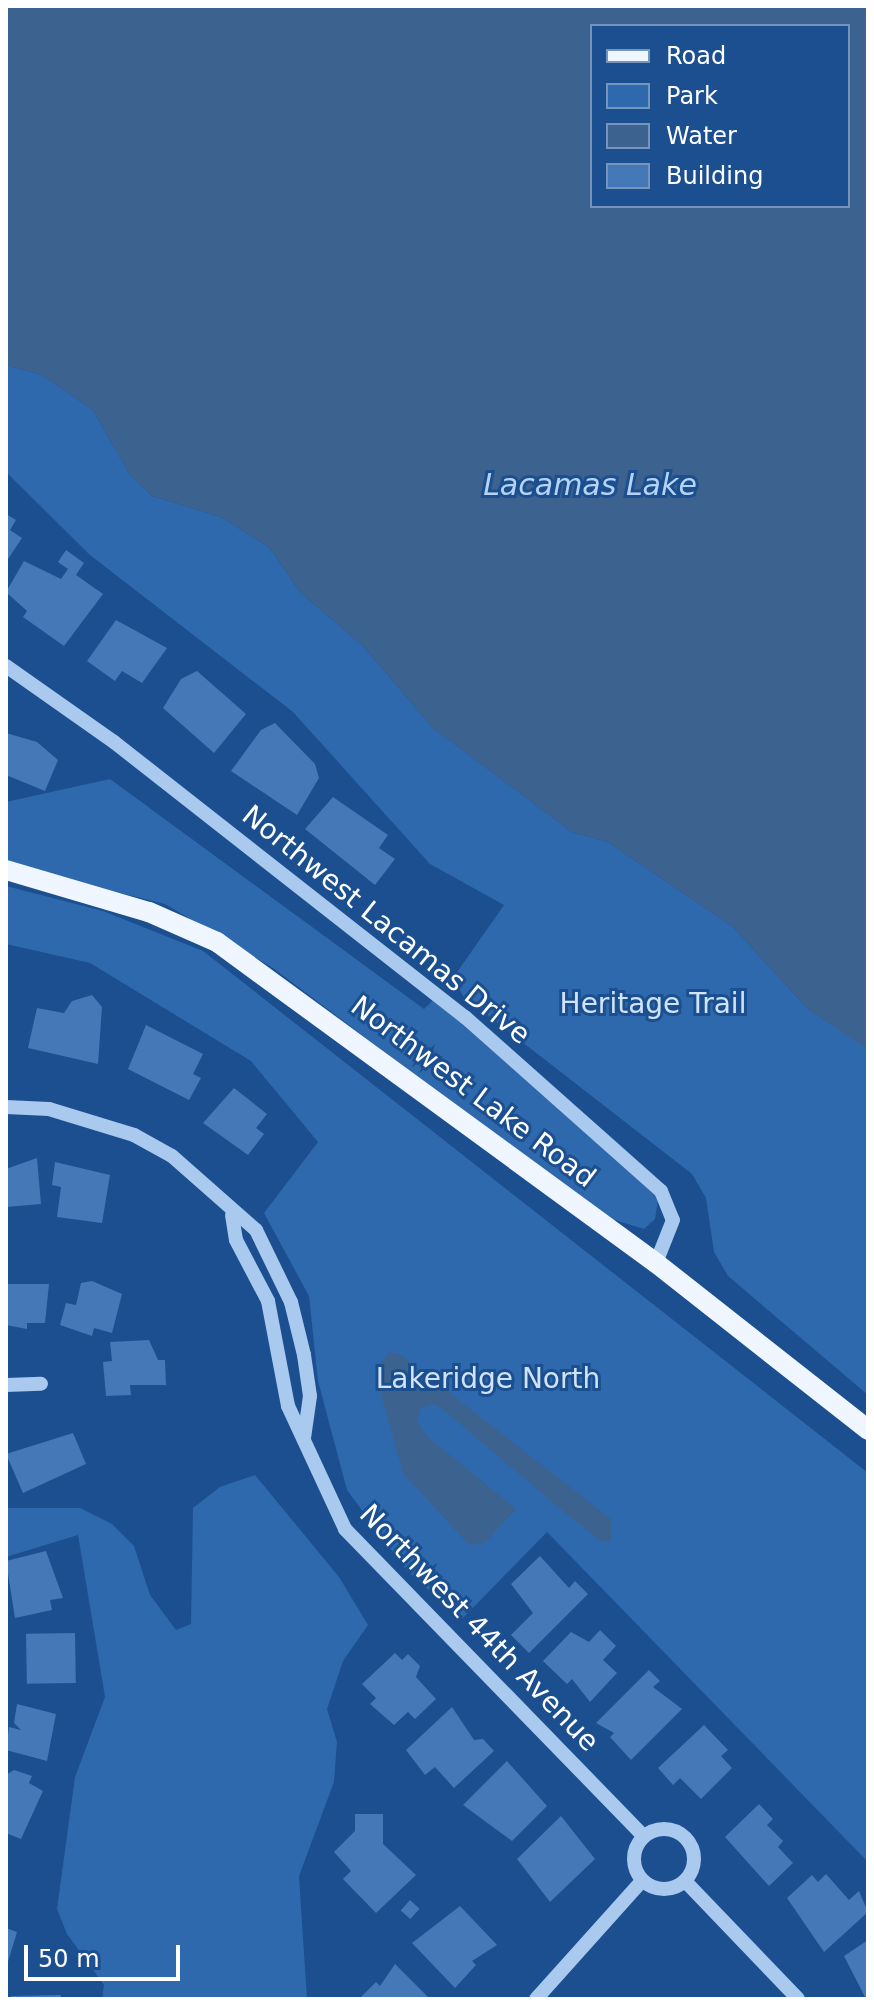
<!DOCTYPE html>
<html>
<head>
<meta charset="utf-8">
<style>
  body { margin:0 }
  #map { position:relative; width:874px; height:2005px; overflow:hidden; background:#1b4f8f; font-family:"DejaVu Sans",sans-serif }
  div>[style] { position:absolute }
  [style*='--x'] { left:calc(var(--x)*1px); top:calc(var(--y)*1px); width:calc(var(--w)*1px); rotate:calc(var(--a)*1deg) }
  .green>* { inset:0; background:#2e69ad }
  .water>* { inset:0; background:#3c6290 }
  .building>* { inset:0; background:#4478b7; transform-origin:0 0 }
  .minor>* { height:14px; margin:-7px; padding:0 7px; transform-origin:7px; border-radius:7px; background:#a9c9ee }
  .minor>.ring { margin:-7px; padding:0; box-sizing:content-box; background:none; border:14px solid #a9c9ee; border-radius:50% }
  .major>* { height:20px; margin:-10px; padding:0 10px; transform-origin:10px; border-radius:10px; background:#f0f6ff }
  span { translate:-50% -50%; white-space:nowrap; text-align:center; line-height:1.15; -webkit-text-stroke:6px #1b4f8f; paint-order:stroke }
  .street-label { font-size:28px; color:#fff }
  .park-label { font-size:28px; color:#cfe3fa }
  .water-label { font-size:30px; color:#b5d3f5; font-style:italic }
  .frame { position:absolute; inset:0; border:8px solid #fff; pointer-events:none }
  .legend { position:absolute; left:590px; top:24px; width:260px; height:184px; box-sizing:border-box; background:#1b4f8f; border:2px solid #7695bc; margin:0; padding:10px 14px; list-style:none; font-size:24px; color:#fff }
  .legend li { display:flex; align-items:center; gap:16px; height:40px }
  .legend b { width:40px; border:2px solid #7695bc }
  .scale { position:absolute; left:24px; top:1945px; width:156px; height:36px; box-sizing:border-box; border:4px solid #fff; border-top:0; padding-left:10px; font-size:24px; line-height:28px; white-space:nowrap; color:#fff; -webkit-text-stroke:6px #1b4f8f; paint-order:stroke }
</style>
</head>
<body>
<div id="map">
  <div class="green">
    <i style="clip-path:polygon(6px 365px,42px 375px,93px 410px,130px 475px,152px 496px,221px 517px,269px 547px,300px 592px,363px 646px,433px 728px,572px 832px,608px 842px,733px 927px,808px 1009px,867px 1048px,868px 1395px,728px 1276px,714px 1252px,706px 1198px,692px 1174px,463px 996px,453px 978px,504px 905px,430px 864px,293px 712px,90px 555px,6px 472px)"></i>
    <i style="clip-path:polygon(110px 779px,424px 1009px,436px 997px,659px 1194px,655px 1219px,644px 1229px,602px 1216px,273px 968px,165px 904px,6px 865px,6px 802px)"></i>
    <i style="clip-path:polygon(6px 886px,103px 911px,203px 951px,868px 1473px,868px 1862px,547px 1532px,462px 1619px,407px 1571px,347px 1490px,318px 1381px,309px 1296px,264px 1213px,318px 1142px,251px 1061px,90px 963px,6px 944px)"></i>
    <i style="clip-path:polygon(255px 1475px,339px 1577px,368px 1625px,343px 1661px,327px 1709px,337px 1742px,334px 1782px,299px 1876px,307px 1999px,102px 1999px,104px 1985px,67px 1934px,57px 1909px,75px 1777px,105px 1697px,78px 1535px,6px 1557px,6px 1508px,80px 1508px,112px 1524px,134px 1546px,150px 1595px,176px 1630px,191px 1624px,193px 1508px,220px 1487px)"></i>
  </div>
  <div class="water">
    <i style="clip-path:polygon(evenodd,6px 6px,868px 6px,868px 1050px,808px 1009px,733px 927px,608px 842px,572px 832px,433px 728px,363px 646px,300px 592px,269px 547px,221px 517px,152px 496px,130px 475px,93px 410px,42px 375px,6px 365px,6px 6px,592px 26px,848px 26px,848px 206px,592px 206px,592px 26px)"></i>
    <i style="clip-path:polygon(389px 1352px,401px 1355px,611px 1519px,611px 1541px,601px 1541px,564px 1512px,445px 1411px,434px 1404px,421px 1408px,417px 1421px,427px 1436px,516px 1509px,485px 1543px,469px 1545px,403px 1473px,378px 1383px,379px 1365px)"></i>
  </div>
  <div class="building">
    <i style="clip-path:polygon(6px 514px,16px 520px,10px 530px,22px 538px,6px 562px)"></i>
    <i style="clip-path:polygon(66px 550px,84px 563px,76px 575px,103px 594px,64px 646px,23px 617px,27px 611px,6px 592px,24px 561px,61px 579px,68px 569px,58px 562px)"></i>
    <i style="clip-path:polygon(116px 620px,167px 648px,142px 683px,122px 671px,115px 681px,87px 661px)"></i>
    <i style="clip-path:polygon(197px 671px,246px 714px,214px 753px,163px 708px,181px 679px)"></i>
    <i style="clip-path:polygon(275px 723px,315px 764px,319px 778px,297px 815px,231px 771px,261px 730px)"></i>
    <i style="clip-path:polygon(6px 733px,37px 742px,58px 760px,45px 791px,6px 775px)"></i>
    <i style="clip-path:polygon(333px 797px,388px 835px,379px 848px,395px 859px,375px 885px,305px 829px)"></i>
    <i style="clip-path:polygon(92px 995px,102px 1007px,98px 1064px,28px 1048px,37px 1008px,64px 1013px,72px 1001px)"></i>
    <i style="clip-path:polygon(146px 1025px,203px 1054px,193px 1074px,201px 1078px,189px 1100px,128px 1069px)"></i>
    <i style="clip-path:polygon(234px 1088px,267px 1114px,256px 1128px,264px 1134px,248px 1155px,203px 1123px)"></i>
    <i style="clip-path:polygon(37px 1158px,41px 1204px,6px 1207px,6px 1169px)"></i>
    <i style="clip-path:polygon(55px 1162px,110px 1175px,102px 1223px,57px 1217px,61px 1187px,52px 1185px)"></i>
    <i style="clip-path:polygon(92px 1281px,122px 1294px,112px 1333px,94px 1328px,92px 1336px,60px 1325px,66px 1303px,76px 1305px,81px 1283px)"></i>
    <i style="clip-path:polygon(6px 1284px,49px 1284px,45px 1323px,27px 1323px,27px 1329px,6px 1325px)"></i>
    <i style="clip-path:polygon(149px 1340px,158px 1360px,165px 1360px,166px 1385px,130px 1385px,131px 1395px,106px 1396px,103px 1362px,112px 1361px,110px 1342px)"></i>
    <i style="clip-path:polygon(73px 1433px,86px 1464px,23px 1493px,6px 1454px)"></i>
    <i style="clip-path:polygon(46px 1551px,63px 1598px,50px 1600px,52px 1610px,15px 1618px,6px 1561px)"></i>
    <i style="clip-path:polygon(540px 1556px,569px 1588px,575px 1581px,588px 1594px,529px 1653px,511px 1635px,533px 1613px,511px 1584px)"></i>
    <i style="clip-path:polygon(600px 1630px,616px 1646px,603px 1660px,617px 1673px,590px 1702px,572px 1679px,567px 1684px,543px 1661px,571px 1632px,589px 1642px)"></i>
    <i style="left:75px;top:1633px;width:50px;height:49px;rotate:89deg"></i>
    <i style="clip-path:polygon(395px 1653px,402px 1660px,408px 1654px,420px 1666px,416px 1677px,436px 1699px,415px 1719px,408px 1712px,394px 1725px,370px 1704px,376px 1698px,362px 1684px)"></i>
    <i style="clip-path:polygon(649px 1670px,660px 1681px,653px 1687px,682px 1709px,631px 1760px,610px 1737px,614px 1733px,596px 1723px)"></i>
    <i style="clip-path:polygon(17px 1704px,56px 1714px,47px 1761px,6px 1750px,9px 1727px,21px 1730px,14px 1723px)"></i>
    <i style="clip-path:polygon(452px 1707px,474px 1740px,483px 1739px,494px 1751px,454px 1788px,435px 1767px,425px 1775px,406px 1750px)"></i>
    <i style="clip-path:polygon(704px 1725px,728px 1750px,721px 1756px,732px 1768px,701px 1799px,680px 1778px,673px 1785px,658px 1768px)"></i>
    <i style="clip-path:polygon(507px 1761px,547px 1806px,512px 1841px,463px 1805px)"></i>
    <i style="clip-path:polygon(14px 1770px,32px 1776px,29px 1783px,43px 1791px,21px 1839px,6px 1833px,6px 1775px)"></i>
    <i style="clip-path:polygon(759px 1804px,773px 1819px,767px 1825px,783px 1841px,778px 1847px,793px 1863px,769px 1886px,725px 1837px)"></i>
    <i style="clip-path:polygon(355px 1814px,383px 1814px,383px 1844px,416px 1875px,376px 1913px,343px 1879px,351px 1871px,334px 1852px,355px 1831px)"></i>
    <i style="clip-path:polygon(561px 1816px,595px 1859px,550px 1902px,517px 1859px)"></i>
    <i style="clip-path:polygon(826px 1874px,849px 1900px,859px 1891px,868px 1912px,824px 1952px,787px 1898px,812px 1875px,818px 1882px)"></i>
    <i style="left:410px;top:1900px;width:13px;height:14px;rotate:42deg"></i>
    <i style="clip-path:polygon(460px 1906px,497px 1945px,472px 1961px,476px 1965px,455px 1988px,412px 1943px)"></i>
    <i style="clip-path:polygon(6px 1928px,17px 1932px,7px 1965px,6px 1964px)"></i>
    <i style="clip-path:polygon(868px 1940px,868px 1999px,866px 1999px,844px 1956px)"></i>
    <i style="clip-path:polygon(395px 1964px,430px 1999px,359px 1999px,376px 1982px,380px 1986px)"></i>
    <i style="clip-path:polygon(61px 1995px,61px 1999px,11px 1999px,11px 1996px)"></i>
  </div>
  <div class="minor">
    <i style="--x:6;--y:666;--w:132;--a:35.1"></i>
    <i style="--x:114;--y:742;--w:446;--a:38.1"></i>
    <i style="--x:465;--y:1017;--w:262;--a:41.6"></i>
    <i style="--x:661;--y:1191;--w:31;--a:68"></i>
    <i style="--x:673;--y:1220;--w:46;--a:111.6"></i>
    <i style="--x:6;--y:1107;--w:43;--a:2.7"></i>
    <i style="--x:49;--y:1109;--w:89;--a:17"></i>
    <i style="--x:134;--y:1135;--w:43;--a:28.9"></i>
    <i style="--x:172;--y:1156;--w:112;--a:41.4"></i>
    <i style="--x:256;--y:1230;--w:80;--a:64.1"></i>
    <i style="--x:291;--y:1302;--w:55;--a:76.2"></i>
    <i style="--x:304;--y:1355;--w:41;--a:81.7"></i>
    <i style="--x:310;--y:1396;--w:42;--a:98.1"></i>
    <i style="--x:232;--y:1215;--w:25;--a:81"></i>
    <i style="--x:236;--y:1240;--w:69;--a:62.3"></i>
    <i style="--x:268;--y:1301;--w:107;--a:79.2"></i>
    <i style="--x:288;--y:1406;--w:136;--a:65.1"></i>
    <i style="--x:345;--y:1529;--w:429;--a:45.8"></i>
    <i style="--x:6;--y:1385;--w:35;--a:-2"></i>
    <i class="ring" style="left:634px;top:1829px;width:46px;height:46px"></i>
    <i style="--x:685;--y:1881;--w:163;--a:46.2"></i>
    <i style="--x:536;--y:1999;--w:159;--a:-48.1"></i>
  </div>
  <div class="major">
    <i style="--x:6;--y:870;--w:149;--a:16.4"></i>
    <i style="--x:149;--y:912;--w:74;--a:23.8"></i>
    <i style="--x:217;--y:942;--w:544;--a:36.17"></i>
    <i style="--x:656;--y:1263;--w:270;--a:38.2"></i>
  </div>
  <div class="street-label">
    <span style="left:386px;top:925px;rotate:39deg">Northwest Lacamas Drive</span>
    <span style="left:473px;top:1092px;rotate:37deg">Northwest Lake Road</span>
    <span style="left:479px;top:1628px;rotate:46deg">Northwest 44th Avenue</span>
  </div>
  <div class="park-label">
    <span style="left:653px;top:1004px">Heritage Trail</span>
    <span style="left:488px;top:1379px">Lakeridge North</span>
  </div>
  <div class="water-label">
    <span style="left:590px;top:485px">Lacamas Lake</span>
  </div>
  <div class="frame"></div>
  <ul class="legend">
  <li><b style="height:10px;background:#f0f6ff"></b>Road</li>
  <li><b style="height:22px;background:#2e69ad"></b>Park</li>
  <li><b style="height:22px;background:#3c6290"></b>Water</li>
  <li><b style="height:22px;background:#4478b7"></b>Building</li>
  </ul>
  <div class="scale">50 m</div>
</div>
</body>
</html>
